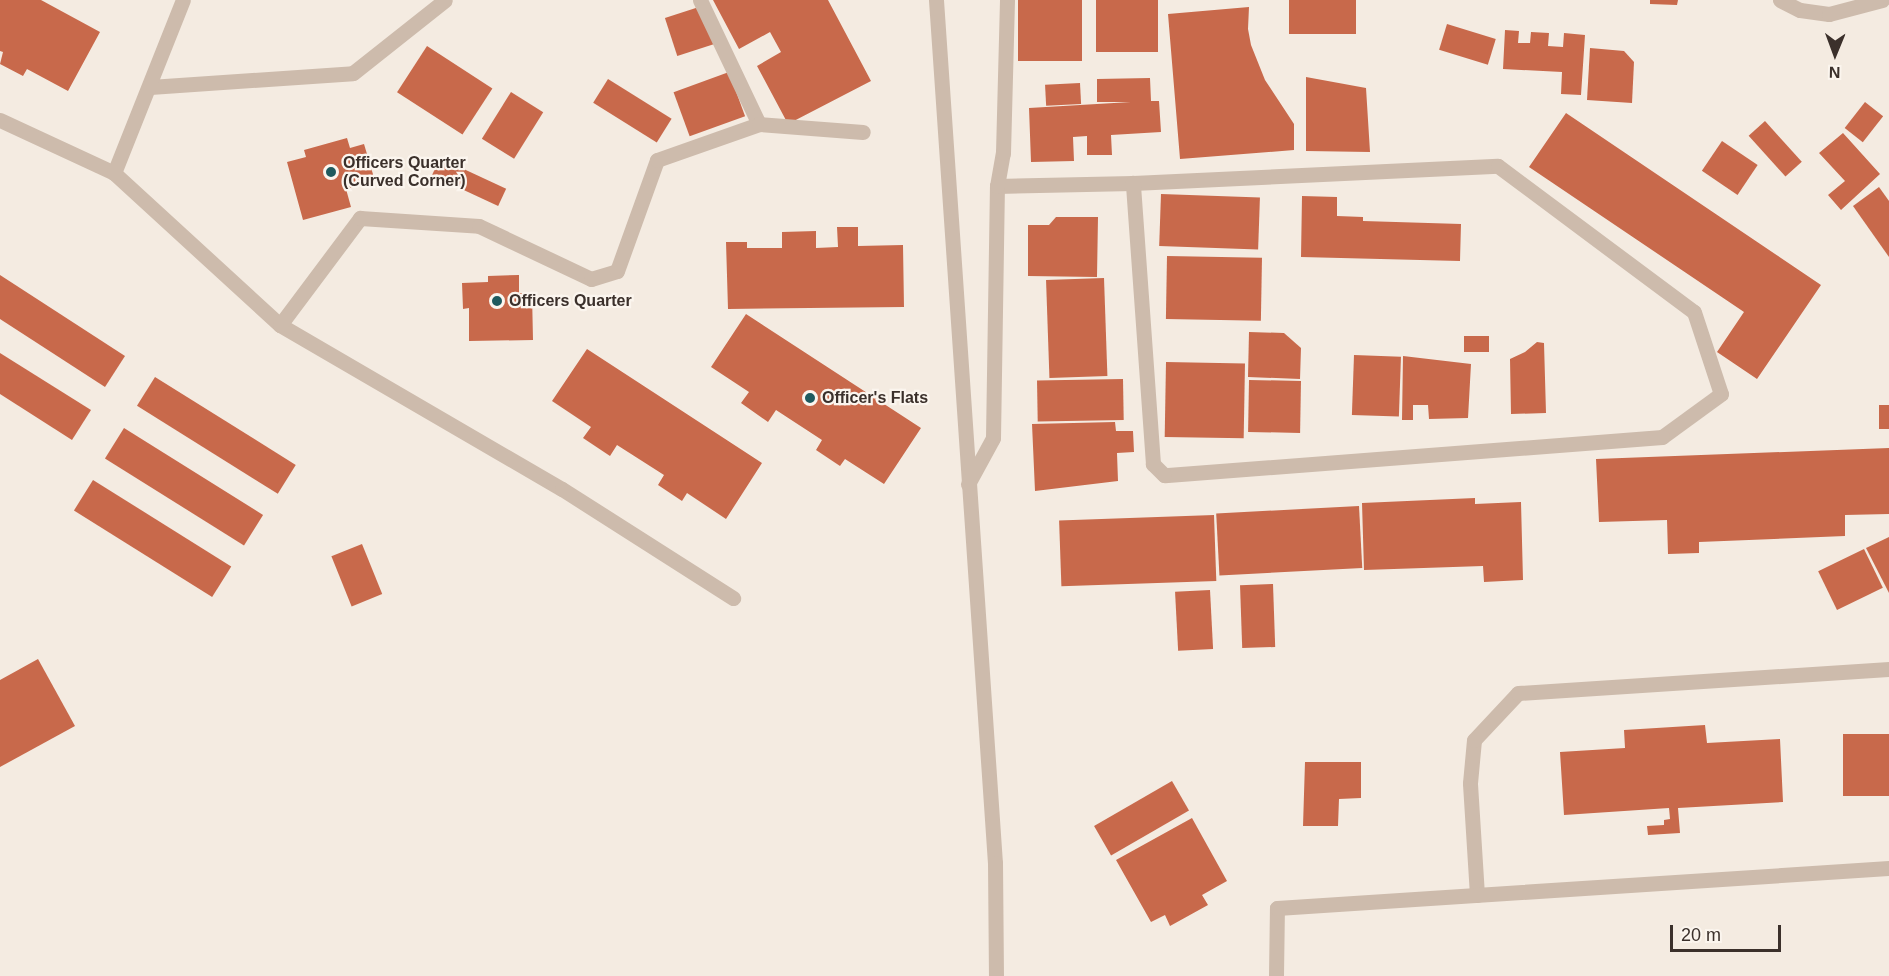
<!DOCTYPE html>
<html>
<head>
<meta charset="utf-8">
<style>
  body { margin:0 }
  #map { position:relative; width:1889px; height:976px; overflow:hidden; background:#f4ebe1; font-family:Arial,sans-serif }
  div>[style] { position:absolute }
  [style*='--x'] { left:calc(var(--x)*1px); top:calc(var(--y)*1px); width:calc(var(--w)*1px); rotate:calc(var(--a)*1deg) }
  .building>* { inset:0; background:#c8694b; transform-origin:0 0 }
  .lane>* { height:15px; margin:-7.5px; padding:0 7.5px; transform-origin:7.5px; border-radius:7.5px; background:#cdbbac }
  .street>* { height:15px; margin:-7.5px; padding:0 7.5px; transform-origin:7.5px; border-radius:7.5px; background:#cdbbac }
  .dots>* { width:16px; height:16px; translate:-50% -50%; box-sizing:border-box; border:3px solid #fbf5ee; border-radius:50% }
  span { translate:-50% -50%; white-space:nowrap; text-align:center; line-height:1.15; -webkit-text-stroke:4.5px #fbf5ee; paint-order:stroke }
  .poi-label { font-size:16px; color:#3b302b; font-weight:700 }
  .left { translate:0 -50%; text-align:left }
  .north { position:absolute; left:1805px; top:24px; width:60px; height:60px; -webkit-text-stroke:4px #fbf5ee; paint-order:stroke; rotate:181deg; font-size:16px; font-weight:700; line-height:24px; text-align:center; color:#3b302b }
  .north::after { content:''; display:block; margin:auto; width:21px; height:27px; background:#3b302b; clip-path:polygon(50% 0,100% 100%,50% 72%,0 100%) }
  .scale { position:absolute; left:1670px; top:925px; width:111px; height:27px; box-sizing:border-box; border:3px solid #3b302b; border-top:0; padding-left:8px; font-size:18px; line-height:21px; white-space:nowrap; color:#3b302b; -webkit-text-stroke:4px #fbf5ee; paint-order:stroke }
</style>
</head>
<body>
<div id="map">
  <div class="building">
    <i style="clip-path:polygon(0 0,41px 0,100px 32px,68px 91px,27px 69px,23px 76px,0 64px,3px 52px,0 51px)"></i>
    <i style="clip-path:polygon(713px 0,828px 0,871px 81px,788px 124px,757px 66px,781px 52px,770px 32px,739px 49px)"></i>
    <i style="left:1018px;top:0;width:64px;height:61px"></i>
    <i style="left:1096px;top:0;width:62px;height:52px"></i>
    <i style="left:1289px;top:0;width:67px;height:34px"></i>
    <i style="clip-path:polygon(1650px 0,1678px 0,1677px 5px,1650px 4px)"></i>
    <i style="left:702px;top:6px;width:40px;height:39px;rotate:72deg"></i>
    <i style="clip-path:polygon(1249px 7px,1248px 29px,1251px 45px,1265px 80px,1294px 124px,1294px 150px,1180px 159px,1168px 14px)"></i>
    <i style="left:1447px;top:24px;width:51px;height:27px;rotate:17deg"></i>
    <i style="clip-path:polygon(1505px 30px,1519px 31px,1518px 43px,1530px 43px,1531px 32px,1549px 33px,1548px 46px,1563px 47px,1564px 33px,1585px 35px,1581px 95px,1561px 94px,1562px 72px,1503px 69px)"></i>
    <i style="left:427px;top:46px;width:78px;height:55px;rotate:33deg"></i>
    <i style="clip-path:polygon(1590px 48px,1624px 51px,1634px 62px,1632px 103px,1587px 100px)"></i>
    <i style="left:729px;top:72px;width:47px;height:59px;rotate:70deg"></i>
    <i style="clip-path:polygon(1306px 77px,1366px 88px,1370px 152px,1306px 151px)"></i>
    <i style="clip-path:polygon(1150px 78px,1151px 101px,1159px 101px,1161px 132px,1111px 135px,1112px 155px,1087px 155px,1087px 136px,1073px 137px,1074px 161px,1031px 162px,1029px 108px,1131px 102px,1097px 102px,1097px 79px)"></i>
    <i style="left:608px;top:79px;width:75px;height:28px;rotate:32deg"></i>
    <i style="left:1080px;top:83px;width:21px;height:35px;rotate:87deg"></i>
    <i style="left:511px;top:92px;width:38px;height:55px;rotate:32deg"></i>
    <i style="left:1865px;top:102px;width:23px;height:33px;rotate:38deg"></i>
    <i style="clip-path:polygon(1566px 113px,1821px 285px,1757px 379px,1717px 352px,1744px 312px,1529px 167px)"></i>
    <i style="left:1765px;top:121px;width:55px;height:22px;rotate:48deg"></i>
    <i style="clip-path:polygon(1843px 133px,1880px 174px,1841px 210px,1828px 195px,1845px 181px,1819px 153px)"></i>
    <i style="clip-path:polygon(347px 138px,350px 148px,364px 144px,375px 181px,346px 189px,351px 207px,303px 220px,287px 162px,306px 157px,304px 150px)"></i>
    <i style="left:1722px;top:141px;width:43px;height:36px;rotate:34deg"></i>
    <i style="left:440px;top:158px;width:73px;height:19px;rotate:25deg"></i>
    <i style="clip-path:polygon(1879px 187px,1889px 201px,1889px 257px,1853px 206px)"></i>
    <i style="left:1161px;top:194px;width:99px;height:52px;rotate:2deg"></i>
    <i style="clip-path:polygon(1302px 196px,1337px 197px,1337px 216px,1363px 217px,1363px 221px,1461px 224px,1460px 261px,1301px 257px)"></i>
    <i style="clip-path:polygon(1056px 217px,1098px 217px,1097px 277px,1028px 276px,1028px 225px,1049px 225px)"></i>
    <i style="clip-path:polygon(837px 227px,858px 227px,858px 246px,903px 245px,904px 307px,728px 309px,726px 242px,747px 242px,747px 248px,782px 248px,782px 232px,816px 231px,816px 248px,838px 247px)"></i>
    <i style="left:1167px;top:256px;width:95px;height:63px;rotate:1deg"></i>
    <i style="clip-path:polygon(0 275px,125px 356px,105px 387px,0 319px)"></i>
    <i style="clip-path:polygon(519px 275px,519px 293px,532px 293px,533px 340px,469px 341px,469px 308px,463px 309px,462px 283px,488px 282px,488px 276px)"></i>
    <i style="left:1104px;top:278px;width:98px;height:58px;rotate:88deg"></i>
    <i style="clip-path:polygon(746px 314px,921px 428px,884px 484px,845px 459px,840px 466px,816px 450px,822px 440px,776px 410px,768px 422px,741px 403px,749px 392px,711px 367px)"></i>
    <i style="clip-path:polygon(1249px 332px,1284px 333px,1301px 348px,1300px 379px,1248px 377px)"></i>
    <i style="left:1464px;top:336px;width:25px;height:16px"></i>
    <i style="clip-path:polygon(1537px 342px,1544px 343px,1546px 413px,1511px 414px,1510px 359px,1525px 352px)"></i>
    <i style="clip-path:polygon(587px 349px,762px 463px,726px 519px,687px 493px,682px 501px,658px 485px,664px 475px,617px 445px,610px 456px,583px 438px,591px 427px,552px 401px)"></i>
    <i style="clip-path:polygon(0 353px,91px 410px,72px 440px,0 394px)"></i>
    <i style="left:1354px;top:355px;width:47px;height:60px;rotate:2deg"></i>
    <i style="clip-path:polygon(1403px 356px,1471px 364px,1468px 418px,1429px 419px,1428px 405px,1413px 405px,1413px 420px,1402px 420px)"></i>
    <i style="left:1166px;top:362px;width:79px;height:75px;rotate:1deg"></i>
    <i style="left:155px;top:377px;width:166px;height:34px;rotate:32deg"></i>
    <i style="left:1123px;top:379px;width:41px;height:86px;rotate:89deg"></i>
    <i style="left:1249px;top:380px;width:52px;height:52px;rotate:1deg"></i>
    <i style="left:1889px;top:405px;width:24px;height:10px;rotate:90deg"></i>
    <i style="clip-path:polygon(1115px 422px,1116px 431px,1133px 431px,1134px 452px,1117px 453px,1118px 481px,1035px 491px,1032px 424px)"></i>
    <i style="left:124px;top:428px;width:164px;height:36px;rotate:32deg"></i>
    <i style="clip-path:polygon(1889px 448px,1889px 514px,1845px 515px,1845px 536px,1699px 542px,1699px 553px,1668px 554px,1667px 520px,1599px 522px,1596px 459px)"></i>
    <i style="left:93px;top:480px;width:163px;height:36px;rotate:32deg"></i>
    <i style="clip-path:polygon(1475px 498px,1475px 504px,1521px 502px,1523px 580px,1484px 582px,1483px 566px,1364px 570px,1362px 503px)"></i>
    <i style="left:1359px;top:506px;width:62px;height:143px;rotate:87deg"></i>
    <i style="left:1214px;top:515px;width:66px;height:155px;rotate:88deg"></i>
    <i style="clip-path:polygon(1889px 537px,1889px 593px,1866px 548px)"></i>
    <i style="left:362px;top:544px;width:54px;height:33px;rotate:68deg"></i>
    <i style="left:1864px;top:549px;width:43px;height:51px;rotate:64deg"></i>
    <i style="left:1273px;top:584px;width:63px;height:33px;rotate:88deg"></i>
    <i style="left:1210px;top:590px;width:59px;height:35px;rotate:87deg"></i>
    <i style="clip-path:polygon(38px 659px,75px 726px,0 767px,0 680px)"></i>
    <i style="clip-path:polygon(1705px 725px,1707px 743px,1780px 739px,1783px 802px,1678px 808px,1680px 833px,1648px 835px,1647px 826px,1664px 825px,1664px 820px,1670px 819px,1669px 808px,1564px 815px,1560px 752px,1625px 748px,1624px 730px)"></i>
    <i style="left:1889px;top:734px;width:62px;height:46px;rotate:90deg"></i>
    <i style="clip-path:polygon(1305px 762px,1361px 762px,1361px 798px,1339px 799px,1338px 826px,1303px 826px)"></i>
    <i style="left:1172px;top:781px;width:34px;height:90px;rotate:60deg"></i>
    <i style="clip-path:polygon(1192px 818px,1227px 881px,1202px 895px,1208px 905px,1170px 926px,1165px 915px,1151px 922px,1116px 860px)"></i>
  </div>
  <div class="lane">
    <i style="--x:1477;--y:895;--w:112;--a:-93.6"></i>
    <i style="--x:1470;--y:783;--w:43;--a:-84.7"></i>
    <i style="--x:1474;--y:740;--w:64;--a:-46.9"></i>
    <i style="--x:1518;--y:693;--w:372;--a:-3.7"></i>
    <i style="--x:1276;--y:976;--w:68;--a:-89.2"></i>
    <i style="--x:1277;--y:908;--w:613;--a:-3.74"></i>
  </div>
  <div class="street">
    <i style="--x:700;--y:0;--w:137;--a:64.6"></i>
    <i style="--x:936;--y:0;--w:865;--a:86.09"></i>
    <i style="--x:995;--y:863;--w:113;--a:89.5"></i>
    <i style="--x:1780;--y:0;--w:22;--a:27"></i>
    <i style="--x:1800;--y:10;--w:29;--a:8"></i>
    <i style="--x:1829;--y:14;--w:55;--a:-14.8"></i>
    <i style="--x:150;--y:87;--w:203;--a:-3.9"></i>
    <i style="--x:353;--y:73;--w:117;--a:-38.4"></i>
    <i style="--x:0;--y:120;--w:126;--a:24.9"></i>
    <i style="--x:114;--y:173;--w:225;--a:42.5"></i>
    <i style="--x:280;--y:325;--w:326;--a:30.2"></i>
    <i style="--x:562;--y:489;--w:203;--a:32.5"></i>
    <i style="--x:114;--y:173;--w:186;--a:-68.3"></i>
    <i style="--x:997;--y:186;--w:136;--a:-1.3"></i>
    <i style="--x:1133;--y:183;--w:365;--a:-2.7"></i>
    <i style="--x:1498;--y:166;--w:244;--a:36.7"></i>
    <i style="--x:1694;--y:312;--w:86;--a:71.8"></i>
    <i style="--x:1721;--y:394;--w:73;--a:143.9"></i>
    <i style="--x:1662;--y:437;--w:499;--a:175.6"></i>
    <i style="--x:1164;--y:475;--w:16;--a:-135"></i>
    <i style="--x:1153;--y:464;--w:282;--a:-94.1"></i>
    <i style="--x:280;--y:325;--w:134;--a:-53.2"></i>
    <i style="--x:360;--y:218;--w:119;--a:3.8"></i>
    <i style="--x:479;--y:226;--w:124;--a:25.3"></i>
    <i style="--x:591;--y:279;--w:27;--a:-17"></i>
    <i style="--x:617;--y:271;--w:118;--a:-70.2"></i>
    <i style="--x:657;--y:160;--w:108;--a:-19.4"></i>
    <i style="--x:759;--y:124;--w:104;--a:4.4"></i>
    <i style="--x:968;--y:484;--w:52;--a:-61.5"></i>
    <i style="--x:993;--y:438;--w:252;--a:-89.1"></i>
    <i style="--x:997;--y:186;--w:34;--a:-80"></i>
    <i style="--x:1003;--y:153;--w:153;--a:-88.5"></i>
  </div>
  <div class="dots">
    <i style="left:331px;top:172px;background:#1f5a5e"></i>
    <i style="left:497px;top:301px;background:#1f5a5e"></i>
    <i style="left:810px;top:398px;background:#1f5a5e"></i>
  </div>
  <div class="poi-label">
    <span class="left" style="left:343px;top:172px">Officers Quarter<br>(Curved Corner)</span>
    <span class="left" style="left:509px;top:301px">Officers Quarter</span>
    <span class="left" style="left:822px;top:398px">Officer's Flats</span>
  </div>
  <div class="north">N</div>
  <div class="scale">20 m</div>
</div>
</body>
</html>
